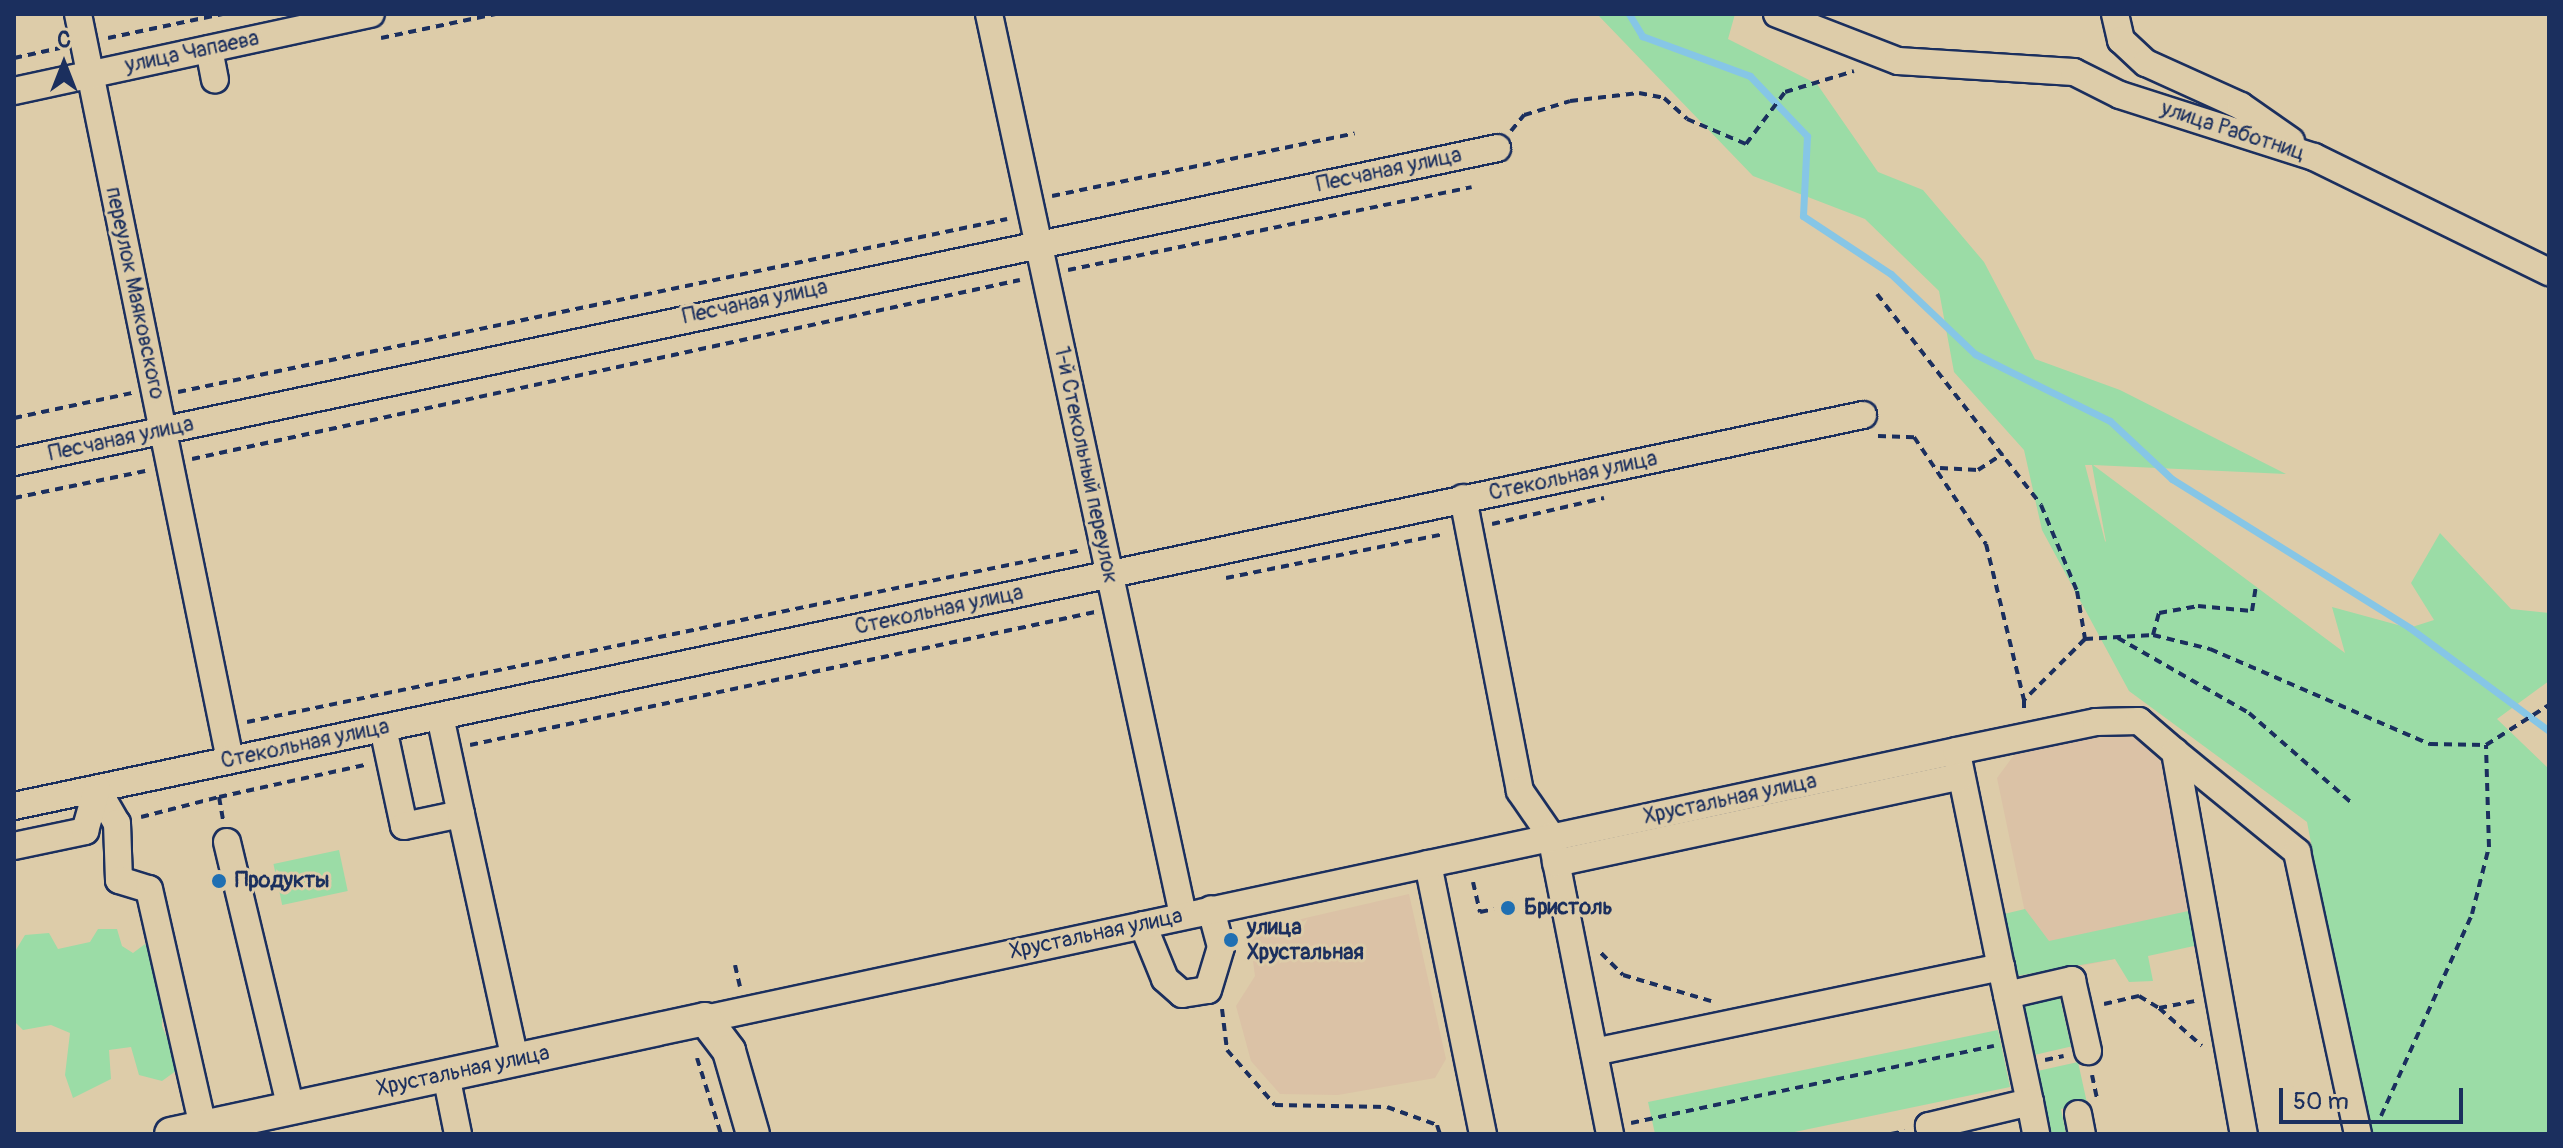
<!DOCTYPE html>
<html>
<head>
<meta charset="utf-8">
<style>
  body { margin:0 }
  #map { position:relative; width:2563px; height:1148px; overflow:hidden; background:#ddcca9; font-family:Pangolin,sans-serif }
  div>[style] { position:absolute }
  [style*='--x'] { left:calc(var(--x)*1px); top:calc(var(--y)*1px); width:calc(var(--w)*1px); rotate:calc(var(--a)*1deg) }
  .built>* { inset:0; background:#dbc2a6 }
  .green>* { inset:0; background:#9bdca6; transform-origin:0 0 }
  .stream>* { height:7px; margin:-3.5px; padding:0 3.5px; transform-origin:3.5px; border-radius:3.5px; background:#86c6e6 }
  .path>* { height:4px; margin-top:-2px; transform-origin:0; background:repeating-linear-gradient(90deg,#1b2f5e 0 8px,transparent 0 14px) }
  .roads { filter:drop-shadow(2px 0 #1b2f5e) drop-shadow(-2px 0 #1b2f5e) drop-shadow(0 2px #1b2f5e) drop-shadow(0 -2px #1b2f5e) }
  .minor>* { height:26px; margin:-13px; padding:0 13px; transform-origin:13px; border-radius:13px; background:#ddcca9 }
  .major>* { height:32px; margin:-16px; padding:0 16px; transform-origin:16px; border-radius:16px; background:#ddcca9 }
  .dots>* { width:22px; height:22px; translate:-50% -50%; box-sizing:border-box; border:4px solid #ddcca9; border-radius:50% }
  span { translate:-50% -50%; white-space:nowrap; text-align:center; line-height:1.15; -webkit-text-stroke:6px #ddcca9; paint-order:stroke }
  .street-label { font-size:22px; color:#1b2f5e }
  .poi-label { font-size:22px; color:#1b2f5e; font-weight:700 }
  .left { translate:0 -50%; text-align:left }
  .frame { position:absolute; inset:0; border:16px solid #1b2f5e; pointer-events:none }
  .north { position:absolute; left:24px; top:24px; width:80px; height:80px; -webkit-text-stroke:6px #ddcca9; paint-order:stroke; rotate:0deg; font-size:22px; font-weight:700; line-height:32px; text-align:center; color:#1b2f5e }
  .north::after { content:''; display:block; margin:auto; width:28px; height:36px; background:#1b2f5e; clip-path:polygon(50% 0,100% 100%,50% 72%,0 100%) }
  .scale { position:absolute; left:2279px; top:1088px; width:184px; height:36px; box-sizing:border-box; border:4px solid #1b2f5e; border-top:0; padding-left:10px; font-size:24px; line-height:28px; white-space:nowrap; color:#1b2f5e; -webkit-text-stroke:6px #ddcca9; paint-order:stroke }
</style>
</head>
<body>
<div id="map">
  <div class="built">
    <i style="clip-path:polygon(2135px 729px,2162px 756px,2193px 910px,2134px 955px,2038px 975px,1997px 778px,2017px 751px)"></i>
    <i style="clip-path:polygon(1409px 894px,1446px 1059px,1435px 1078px,1338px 1095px,1280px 1094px,1251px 1061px,1236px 1006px,1255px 976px,1249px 931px)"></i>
  </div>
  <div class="green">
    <i style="clip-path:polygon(evenodd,1597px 14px,1735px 14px,1728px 39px,1817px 84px,1878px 172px,1923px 190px,1984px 262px,2035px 359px,2120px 390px,2286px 474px,2093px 465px,2345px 653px,2332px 607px,2409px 628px,2434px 620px,2411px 583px,2440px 533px,2511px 609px,2549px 613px,2549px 681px,2497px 719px,2549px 769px,2549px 1134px,2367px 1134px,2307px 822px,2129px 691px,2042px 530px,2024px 450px,1954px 372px,1939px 291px,1865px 219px,1753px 176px,1597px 14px,2085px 465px,2092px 465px,2106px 542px,2105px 541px,2085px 465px)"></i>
    <i style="left:339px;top:850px;width:42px;height:67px;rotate:78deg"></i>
    <i style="clip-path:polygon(2025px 909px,2049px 941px,2193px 910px,2194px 946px,2148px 956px,2153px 981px,2129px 982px,2115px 959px,2017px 976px,2004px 914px)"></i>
    <i style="clip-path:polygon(98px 929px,117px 929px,122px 946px,133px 953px,145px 944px,164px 980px,162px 1026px,180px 1068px,162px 1081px,139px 1075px,131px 1047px,109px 1050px,111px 1079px,73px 1098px,65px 1075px,70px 1033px,51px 1025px,23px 1030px,14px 1021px,14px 953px,25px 935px,49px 933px,58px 949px,90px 942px)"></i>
    <i style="left:2058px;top:990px;width:58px;height:42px;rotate:77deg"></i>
    <i style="clip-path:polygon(1998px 1030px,2010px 1087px,1785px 1134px,1655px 1134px,1648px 1102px)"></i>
    <i style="clip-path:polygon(2078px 1062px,2087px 1103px,2061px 1109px,2066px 1134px,2046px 1134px,2033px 1072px)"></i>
  </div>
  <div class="stream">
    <i style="--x:1629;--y:14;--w:26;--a:59"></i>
    <i style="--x:1642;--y:36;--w:115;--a:20.3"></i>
    <i style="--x:1750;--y:76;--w:83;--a:46.5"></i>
    <i style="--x:1807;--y:136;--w:80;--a:92.9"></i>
    <i style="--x:1803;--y:216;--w:105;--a:33.4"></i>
    <i style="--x:1891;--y:274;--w:116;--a:43.6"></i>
    <i style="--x:1975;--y:354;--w:151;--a:26.4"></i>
    <i style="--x:2110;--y:421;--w:85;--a:43.1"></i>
    <i style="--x:2172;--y:479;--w:281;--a:32"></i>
    <i style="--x:2410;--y:628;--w:173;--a:36.5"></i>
  </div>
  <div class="path">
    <i style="--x:108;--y:38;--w:117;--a:-11.8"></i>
    <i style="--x:381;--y:38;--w:117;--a:-11.8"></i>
    <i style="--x:14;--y:58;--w:47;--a:-12.3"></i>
    <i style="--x:1511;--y:131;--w:21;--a:-51"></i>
    <i style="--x:1524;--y:115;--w:48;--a:-16.9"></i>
    <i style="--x:1570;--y:101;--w:69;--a:-6.6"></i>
    <i style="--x:1639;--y:93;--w:25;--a:11"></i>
    <i style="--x:1664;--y:98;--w:31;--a:42"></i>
    <i style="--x:1687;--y:119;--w:64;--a:23"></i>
    <i style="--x:1746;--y:144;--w:65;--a:-53.1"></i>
    <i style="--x:1785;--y:92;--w:72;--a:-16.9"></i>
    <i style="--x:1052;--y:196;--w:309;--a:-11.7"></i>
    <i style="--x:1068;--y:270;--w:412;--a:-11.6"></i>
    <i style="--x:1877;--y:294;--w:267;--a:52.1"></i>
    <i style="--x:2041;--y:505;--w:93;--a:67.3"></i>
    <i style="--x:2077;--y:591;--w:49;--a:80.5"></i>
    <i style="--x:2085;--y:639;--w:86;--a:135"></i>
    <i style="--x:2024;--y:700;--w:11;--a:90"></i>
    <i style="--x:178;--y:392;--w:847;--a:-11.79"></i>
    <i style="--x:14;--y:418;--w:121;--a:-12"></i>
    <i style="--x:1878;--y:436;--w:36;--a:2"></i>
    <i style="--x:1914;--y:437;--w:129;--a:56.1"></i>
    <i style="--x:1986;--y:544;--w:161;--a:76.3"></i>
    <i style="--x:192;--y:459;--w:847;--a:-12.2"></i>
    <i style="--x:1940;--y:468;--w:38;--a:3"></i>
    <i style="--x:1978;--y:470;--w:30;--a:-33"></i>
    <i style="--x:14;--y:498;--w:134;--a:-11.6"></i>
    <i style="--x:1492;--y:524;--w:115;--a:-13.1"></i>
    <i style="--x:1226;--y:578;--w:222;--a:-11.4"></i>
    <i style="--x:2153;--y:635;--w:23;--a:-75"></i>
    <i style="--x:2159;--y:613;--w:40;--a:-10"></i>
    <i style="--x:2198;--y:606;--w:54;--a:5.3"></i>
    <i style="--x:2252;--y:611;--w:24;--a:-81"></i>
    <i style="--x:2118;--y:638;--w:151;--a:29.8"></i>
    <i style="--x:2249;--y:713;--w:138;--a:41.2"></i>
    <i style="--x:2085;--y:639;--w:68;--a:-3.4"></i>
    <i style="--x:2153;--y:635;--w:59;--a:13.8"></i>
    <i style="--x:2210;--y:649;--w:240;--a:23.4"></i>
    <i style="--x:2430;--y:744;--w:56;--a:1"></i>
    <i style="--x:2486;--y:745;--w:75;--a:-32.4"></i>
    <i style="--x:247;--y:722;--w:852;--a:-11.65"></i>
    <i style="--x:470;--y:745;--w:639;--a:-12.01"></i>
    <i style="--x:219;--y:797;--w:149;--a:-12.4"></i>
    <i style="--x:141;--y:817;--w:81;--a:-14.4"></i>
    <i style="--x:219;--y:797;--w:23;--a:80"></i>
    <i style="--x:1473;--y:882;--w:31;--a:77"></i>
    <i style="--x:1480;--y:912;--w:14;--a:-12"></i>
    <i style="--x:1601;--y:953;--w:31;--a:45"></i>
    <i style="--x:1623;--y:975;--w:92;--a:16.5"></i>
    <i style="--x:735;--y:965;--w:22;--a:77"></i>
    <i style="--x:2104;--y:1004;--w:36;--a:-13"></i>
    <i style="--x:2139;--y:996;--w:23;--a:31"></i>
    <i style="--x:2159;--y:1008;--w:36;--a:-11"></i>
    <i style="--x:2159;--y:1008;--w:57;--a:41.5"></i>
    <i style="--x:1222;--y:1009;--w:41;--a:83"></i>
    <i style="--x:1227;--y:1050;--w:73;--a:48.9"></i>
    <i style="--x:1275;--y:1105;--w:112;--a:1"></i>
    <i style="--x:1387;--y:1107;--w:53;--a:19.8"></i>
    <i style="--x:1437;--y:1125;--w:9;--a:72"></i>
    <i style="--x:697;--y:1058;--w:80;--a:72.5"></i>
    <i style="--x:2045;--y:1060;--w:19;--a:-12"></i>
    <i style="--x:2092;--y:1075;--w:24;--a:78"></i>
    <i style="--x:2381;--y:1116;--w:222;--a:-65.7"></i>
    <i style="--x:2472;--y:914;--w:69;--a:-75.8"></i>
    <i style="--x:2489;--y:847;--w:102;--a:-91.7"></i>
    <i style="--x:1631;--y:1123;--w:371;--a:-12"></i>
    <i style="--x:1891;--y:1134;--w:14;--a:-12"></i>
  </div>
  <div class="roads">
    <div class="minor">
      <i style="--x:78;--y:14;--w:761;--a:78.48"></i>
      <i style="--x:989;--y:14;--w:922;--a:77.85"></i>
      <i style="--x:1777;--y:14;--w:130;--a:21.2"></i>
      <i style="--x:1898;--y:61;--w:176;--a:3.6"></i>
      <i style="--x:2074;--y:72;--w:51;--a:26.6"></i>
      <i style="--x:2120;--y:95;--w:204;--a:17.7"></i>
      <i style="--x:2314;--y:157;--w:262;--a:26.1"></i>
      <i style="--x:2115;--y:14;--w:27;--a:77"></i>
      <i style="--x:2121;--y:40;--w:34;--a:43"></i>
      <i style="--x:2146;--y:63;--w:104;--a:24.4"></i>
      <i style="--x:2241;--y:106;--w:61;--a:35"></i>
      <i style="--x:209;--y:49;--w:31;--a:79"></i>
      <i style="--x:14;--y:91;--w:365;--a:-12.2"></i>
      <i style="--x:14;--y:462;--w:1516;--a:-11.95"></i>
      <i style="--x:1463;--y:498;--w:298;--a:79"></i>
      <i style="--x:1520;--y:791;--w:55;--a:55.4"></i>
      <i style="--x:1551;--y:836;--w:304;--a:78.8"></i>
      <i style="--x:383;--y:728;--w:100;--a:77.9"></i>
      <i style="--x:404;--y:826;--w:58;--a:-11.9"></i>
      <i style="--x:461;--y:814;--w:100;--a:-102.1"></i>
      <i style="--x:2175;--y:752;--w:158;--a:39.3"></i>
      <i style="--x:2297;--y:852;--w:289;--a:77.8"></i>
      <i style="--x:1958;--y:758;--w:213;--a:78.4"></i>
      <i style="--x:97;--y:789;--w:39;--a:60"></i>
      <i style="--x:117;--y:823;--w:57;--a:88"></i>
      <i style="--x:119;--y:880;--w:31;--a:17"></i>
      <i style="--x:149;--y:889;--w:244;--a:77.2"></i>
      <i style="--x:14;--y:806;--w:1890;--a:-11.94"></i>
      <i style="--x:461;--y:814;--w:252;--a:77.6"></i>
      <i style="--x:227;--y:842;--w:274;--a:76.5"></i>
      <i style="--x:14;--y:846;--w:73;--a:-11.9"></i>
      <i style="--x:85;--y:831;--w:44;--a:-74.1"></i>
      <i style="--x:1556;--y:863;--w:414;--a:-12.1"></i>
      <i style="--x:1428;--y:864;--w:276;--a:78.5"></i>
      <i style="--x:1143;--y:925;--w:58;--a:67.8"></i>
      <i style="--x:1165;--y:979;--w:23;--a:41"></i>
      <i style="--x:1182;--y:994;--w:26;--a:-9"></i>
      <i style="--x:1208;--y:990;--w:45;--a:-73.2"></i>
      <i style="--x:1221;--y:947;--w:39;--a:-105"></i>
      <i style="--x:2007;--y:995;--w:67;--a:-13"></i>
      <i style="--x:2072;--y:980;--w:73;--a:77.3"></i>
      <i style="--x:705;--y:1019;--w:1279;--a:-12.09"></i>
      <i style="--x:1956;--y:751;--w:143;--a:-11.7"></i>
      <i style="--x:2096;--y:722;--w:43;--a:-1.3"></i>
      <i style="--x:2139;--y:721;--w:48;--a:40.7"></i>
      <i style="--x:2175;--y:752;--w:388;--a:79.8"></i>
      <i style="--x:1594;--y:1052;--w:416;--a:-11.8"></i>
      <i style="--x:2001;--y:967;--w:138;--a:77.9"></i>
      <i style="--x:2030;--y:1102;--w:104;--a:166.6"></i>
      <i style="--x:1929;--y:1126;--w:8;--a:76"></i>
      <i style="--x:446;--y:1075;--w:60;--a:78.5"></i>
      <i style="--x:2030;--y:1102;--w:33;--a:79"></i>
      <i style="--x:2078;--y:1114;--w:20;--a:79"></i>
    </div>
    <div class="major">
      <i style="--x:171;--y:1134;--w:546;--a:-12.15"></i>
      <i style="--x:705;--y:1019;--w:40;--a:53"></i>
      <i style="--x:729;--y:1051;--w:86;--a:73.9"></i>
    </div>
  </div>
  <div class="dots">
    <i style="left:219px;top:881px;background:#1f6fb2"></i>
    <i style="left:1508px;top:908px;background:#1f6fb2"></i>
    <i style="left:1231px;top:940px;background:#1f6fb2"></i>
  </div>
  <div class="street-label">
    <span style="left:192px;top:52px;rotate:-12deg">улица Чапаева</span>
    <span style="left:2233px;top:131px;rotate:18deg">улица Работниц</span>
    <span style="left:1389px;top:170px;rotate:-12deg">Песчаная улица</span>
    <span style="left:135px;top:293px;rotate:78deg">переулок Маяковского</span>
    <span style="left:755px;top:302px;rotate:-12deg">Песчаная улица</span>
    <span style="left:121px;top:439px;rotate:-12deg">Песчаная улица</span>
    <span style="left:1086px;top:465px;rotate:78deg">1-й Стекольный переулок</span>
    <span style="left:1573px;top:476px;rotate:-12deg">Стекольная улица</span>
    <span style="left:939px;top:610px;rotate:-12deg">Стекольная улица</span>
    <span style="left:305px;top:744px;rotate:-12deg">Стекольная улица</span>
    <span style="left:1730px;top:799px;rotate:-12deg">Хрустальная улица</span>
    <span style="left:1096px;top:934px;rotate:-12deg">Хрустальная улица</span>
    <span style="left:463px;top:1071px;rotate:-12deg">Хрустальная улица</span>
  </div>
  <div class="poi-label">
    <span class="left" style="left:235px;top:881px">Продукты</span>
    <span class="left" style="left:1524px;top:908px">Бристоль</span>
    <span class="left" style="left:1247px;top:940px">улица<br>Хрустальная</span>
  </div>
  <div class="frame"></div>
  <div class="north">С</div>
  <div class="scale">50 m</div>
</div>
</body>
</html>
